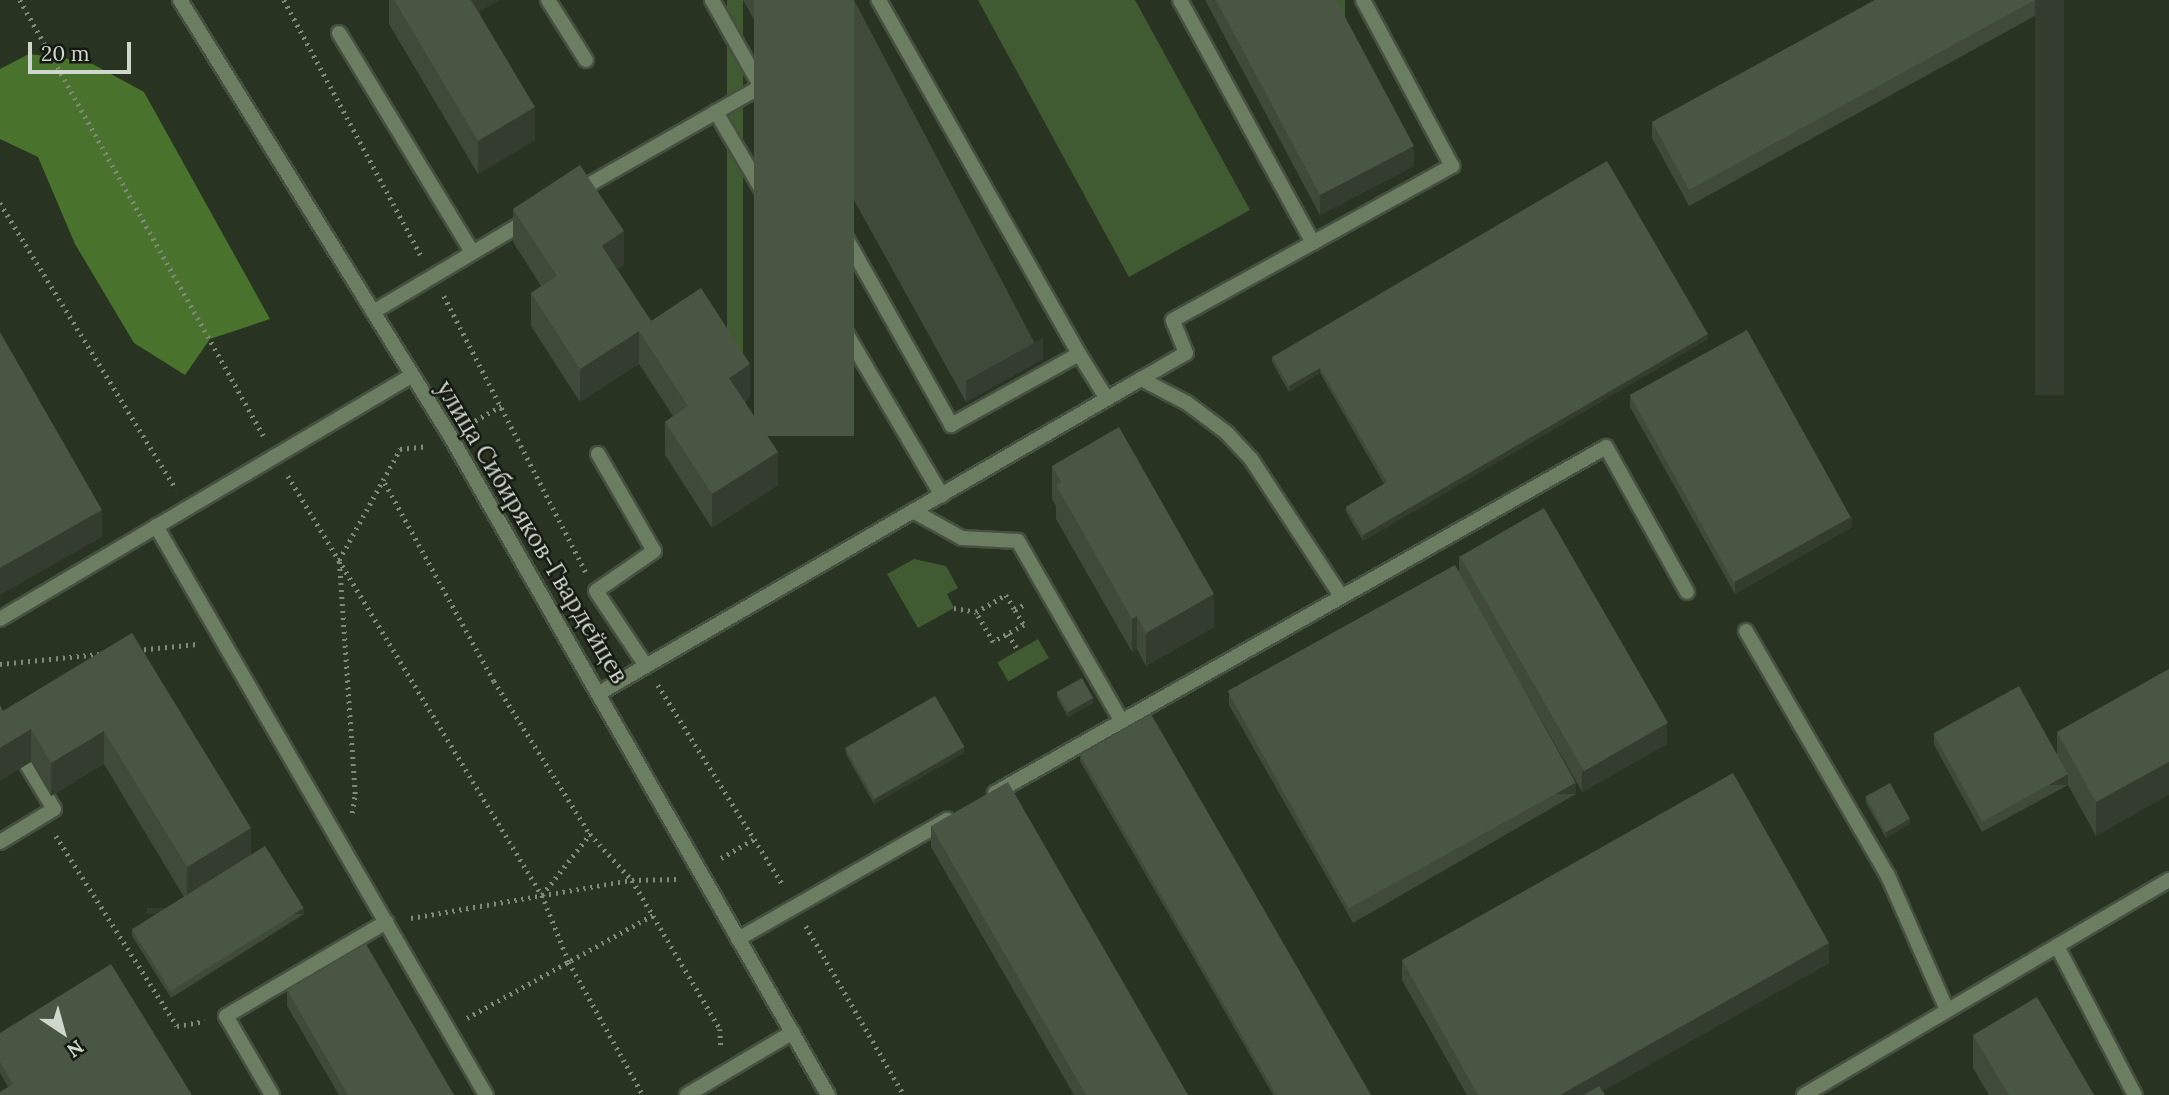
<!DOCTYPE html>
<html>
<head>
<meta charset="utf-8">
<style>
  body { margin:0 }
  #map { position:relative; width:2169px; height:1095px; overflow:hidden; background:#283322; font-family:Lora,serif }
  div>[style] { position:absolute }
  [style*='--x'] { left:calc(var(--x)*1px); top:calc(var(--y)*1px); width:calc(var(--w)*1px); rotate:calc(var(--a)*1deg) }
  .green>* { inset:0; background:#405a31; transform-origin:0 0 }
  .forest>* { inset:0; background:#49722d }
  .path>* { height:4.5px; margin-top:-2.25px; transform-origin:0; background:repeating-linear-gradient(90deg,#80897b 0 2px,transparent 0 7px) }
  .roads { filter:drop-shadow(2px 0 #465040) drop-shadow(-2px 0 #465040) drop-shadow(0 2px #465040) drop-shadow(0 -2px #465040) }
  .service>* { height:14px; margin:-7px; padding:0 7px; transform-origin:7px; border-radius:7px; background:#6b7e61 }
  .minor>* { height:14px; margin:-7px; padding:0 7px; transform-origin:7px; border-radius:7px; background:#6b7e61 }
  .wall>* { inset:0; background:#3f4a3a }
  .shaded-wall>* { inset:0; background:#333c2f; transform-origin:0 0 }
  .building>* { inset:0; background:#495643; transform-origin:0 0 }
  span { translate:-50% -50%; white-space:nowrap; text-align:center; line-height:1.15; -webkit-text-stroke:5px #141911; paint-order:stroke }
  .street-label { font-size:24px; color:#cfd6cb }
  .north { position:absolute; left:28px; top:997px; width:70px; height:70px; -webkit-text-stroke:5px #141911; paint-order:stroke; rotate:144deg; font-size:19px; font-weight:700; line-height:28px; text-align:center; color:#cfd6cb }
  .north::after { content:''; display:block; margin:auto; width:24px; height:32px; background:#cfd6cb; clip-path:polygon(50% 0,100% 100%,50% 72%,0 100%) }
  .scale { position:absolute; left:28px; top:42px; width:103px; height:32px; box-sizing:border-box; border:4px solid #cfd6cb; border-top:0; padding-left:9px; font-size:21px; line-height:24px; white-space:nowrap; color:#cfd6cb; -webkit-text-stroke:5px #141911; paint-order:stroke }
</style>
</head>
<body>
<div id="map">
  <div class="green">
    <i style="left:727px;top:0;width:16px;height:467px"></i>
    <i style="clip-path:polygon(978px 0,1135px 0,1250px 210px,1129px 277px)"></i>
    <i style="left:1325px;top:0;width:20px;height:188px"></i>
    <i style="clip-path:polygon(914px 559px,946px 566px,958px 588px,947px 594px,954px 608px,918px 628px,887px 574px)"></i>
    <i style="left:1038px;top:639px;width:22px;height:47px;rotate:60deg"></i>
  </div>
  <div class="forest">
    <i style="clip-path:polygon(29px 54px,87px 61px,144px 92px,270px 319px,210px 339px,185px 375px,134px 343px,75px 244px,38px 157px,0 139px,0 69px)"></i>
  </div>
  <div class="path">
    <i style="--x:20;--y:0;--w:500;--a:60.8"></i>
    <i style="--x:284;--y:0;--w:289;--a:61.8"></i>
    <i style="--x:0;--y:203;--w:336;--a:58.4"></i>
    <i style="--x:444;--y:296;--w:310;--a:62.8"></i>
    <i style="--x:469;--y:424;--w:38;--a:-29"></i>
    <i style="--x:288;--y:476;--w:490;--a:58.8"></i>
    <i style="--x:542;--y:895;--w:72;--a:68.1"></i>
    <i style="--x:569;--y:962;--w:152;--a:60.9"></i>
    <i style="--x:385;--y:483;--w:226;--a:61.2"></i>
    <i style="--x:494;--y:681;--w:181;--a:57.9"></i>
    <i style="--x:590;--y:834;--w:62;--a:47.6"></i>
    <i style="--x:632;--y:880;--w:173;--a:59.4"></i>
    <i style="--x:720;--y:1029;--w:20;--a:87"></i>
    <i style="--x:954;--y:608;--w:22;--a:10"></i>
    <i style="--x:1015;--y:610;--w:17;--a:59"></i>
    <i style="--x:1024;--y:625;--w:35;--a:151"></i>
    <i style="--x:993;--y:642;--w:34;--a:-120"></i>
    <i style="--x:976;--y:612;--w:34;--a:-30"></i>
    <i style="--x:1006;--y:595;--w:17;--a:59"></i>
    <i style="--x:1015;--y:610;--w:13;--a:-32"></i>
    <i style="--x:1008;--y:634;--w:19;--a:58"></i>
    <i style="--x:137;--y:650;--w:61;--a:-5.6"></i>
    <i style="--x:0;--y:664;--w:100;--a:-5.7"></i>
    <i style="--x:658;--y:685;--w:236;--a:58"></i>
    <i style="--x:352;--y:813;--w:19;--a:-81"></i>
    <i style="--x:355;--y:794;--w:235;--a:-93.9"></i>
    <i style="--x:339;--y:560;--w:127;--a:-61.2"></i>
    <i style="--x:400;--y:449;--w:27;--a:-6"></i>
    <i style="--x:56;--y:836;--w:225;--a:57.5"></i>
    <i style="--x:177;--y:1026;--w:28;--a:-10"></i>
    <i style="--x:721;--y:858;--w:40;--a:-29.7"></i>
    <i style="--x:542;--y:895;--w:78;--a:-51.8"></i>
    <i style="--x:411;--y:918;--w:224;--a:-9.8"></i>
    <i style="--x:632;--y:880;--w:47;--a:-1.2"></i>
    <i style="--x:806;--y:926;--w:195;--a:59.9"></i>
    <i style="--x:467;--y:1018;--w:213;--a:-29"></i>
  </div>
  <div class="roads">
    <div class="service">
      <i style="--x:548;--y:0;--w:71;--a:57.7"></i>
      <i style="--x:712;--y:0;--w:488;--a:60.6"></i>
      <i style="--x:951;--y:425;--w:146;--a:-29"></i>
      <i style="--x:1079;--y:354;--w:407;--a:-119.5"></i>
      <i style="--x:1180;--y:0;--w:277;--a:61.3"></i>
      <i style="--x:339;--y:33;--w:256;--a:58.7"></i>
      <i style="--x:716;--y:112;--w:51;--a:-29.6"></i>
      <i style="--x:576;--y:192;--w:161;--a:-29.7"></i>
      <i style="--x:716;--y:112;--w:445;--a:59.5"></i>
      <i style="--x:373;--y:312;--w:180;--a:-30.7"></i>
      <i style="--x:1079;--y:354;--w:53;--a:58.1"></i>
      <i style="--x:598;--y:454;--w:112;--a:60"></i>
      <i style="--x:654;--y:551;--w:70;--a:145.4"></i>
      <i style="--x:596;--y:591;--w:90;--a:56.3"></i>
      <i style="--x:913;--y:511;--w:56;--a:28.9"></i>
      <i style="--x:962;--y:538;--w:56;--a:3.1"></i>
      <i style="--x:1018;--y:541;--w:207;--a:60.1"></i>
      <i style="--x:156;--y:526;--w:658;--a:59.89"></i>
      <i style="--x:1341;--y:596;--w:164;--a:-123.3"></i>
      <i style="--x:1251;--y:459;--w:35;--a:-133"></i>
      <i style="--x:1227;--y:433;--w:50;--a:-143.1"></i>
      <i style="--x:1187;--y:403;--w:52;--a:-152.4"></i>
      <i style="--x:1141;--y:379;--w:52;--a:-30"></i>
      <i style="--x:1186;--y:353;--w:35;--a:-112"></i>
      <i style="--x:1173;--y:320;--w:319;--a:-28.9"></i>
      <i style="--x:1452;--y:166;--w:188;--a:-118.2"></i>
      <i style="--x:0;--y:619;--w:479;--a:-30.6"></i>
      <i style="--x:1746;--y:631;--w:283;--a:59.9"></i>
      <i style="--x:1888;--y:876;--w:146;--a:66.2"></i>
      <i style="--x:601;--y:692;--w:624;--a:-30.1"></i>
      <i style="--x:995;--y:793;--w:702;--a:-29.52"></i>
      <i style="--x:1606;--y:447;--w:166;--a:60.8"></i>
      <i style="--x:0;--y:842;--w:63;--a:-31.4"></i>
      <i style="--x:54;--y:809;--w:52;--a:-121.5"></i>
      <i style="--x:738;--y:939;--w:241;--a:-29.7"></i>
      <i style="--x:2057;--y:946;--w:168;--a:62.4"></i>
      <i style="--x:272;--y:1095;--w:91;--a:-120.2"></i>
      <i style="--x:226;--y:1016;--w:186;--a:-30.4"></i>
      <i style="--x:687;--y:1095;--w:123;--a:-30.7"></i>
      <i style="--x:1804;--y:1095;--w:424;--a:-30.5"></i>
    </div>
    <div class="minor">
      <i style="--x:180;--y:0;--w:511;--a:58.21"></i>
      <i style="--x:449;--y:434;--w:762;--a:60.17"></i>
    </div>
  </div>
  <div class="wall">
    <i style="clip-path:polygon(389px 0,499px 0,479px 12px,535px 140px,478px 174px,389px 24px)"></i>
    <i style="clip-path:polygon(743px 0,854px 0,1043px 359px,966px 402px)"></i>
    <i style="clip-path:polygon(1205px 0,1336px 0,1414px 166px,1320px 215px)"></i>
    <i style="clip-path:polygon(1875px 0,2064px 0,1689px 206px,1652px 138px,1652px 122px)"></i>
    <i style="clip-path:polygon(513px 209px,624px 265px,617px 269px,651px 321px,750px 397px,745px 401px,778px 485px,712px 528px,665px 455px,665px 422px,673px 416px,639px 364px,580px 402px,531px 326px,531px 293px,541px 286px,513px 242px)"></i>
    <i style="clip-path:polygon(1708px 339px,1363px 541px,1346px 512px,1346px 507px,1384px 484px,1320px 373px,1289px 392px,1272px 362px,1272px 357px)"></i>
    <i style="clip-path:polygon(1630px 396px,1852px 527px,1735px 594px,1630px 407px)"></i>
    <i style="clip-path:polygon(1052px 466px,1214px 627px,1146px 666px,1137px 649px,1132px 652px,1056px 519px,1056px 506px,1052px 499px)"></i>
    <i style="clip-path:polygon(1459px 555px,1667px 744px,1582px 792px,1522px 686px,1576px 794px,1353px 923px,1229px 705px,1229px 694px,1459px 573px)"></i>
    <i style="clip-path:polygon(132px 633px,251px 855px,304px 914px,171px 998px,132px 936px,132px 930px,184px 897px,104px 764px,51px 796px,31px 762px,3px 711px)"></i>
    <i style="clip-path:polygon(2169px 669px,2096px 836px,2068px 785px,1982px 832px,1934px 745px,1934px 734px,2057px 754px,2057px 732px)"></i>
    <i style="clip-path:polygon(1057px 692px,1093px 703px,1068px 717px,1057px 697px)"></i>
    <i style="clip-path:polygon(846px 749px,964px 753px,874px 804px,846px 754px)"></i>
    <i style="clip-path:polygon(1080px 755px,1371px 1095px,1273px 1095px,1080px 761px)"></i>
    <i style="clip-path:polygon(1866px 797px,1910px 824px,1886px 838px,1866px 803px)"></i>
    <i style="clip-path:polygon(931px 826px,1188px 1095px,1074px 1095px,931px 847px)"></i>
    <i style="clip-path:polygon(1402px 960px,1829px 963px,1602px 1091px,1605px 1095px,1467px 1095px,1402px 980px)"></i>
    <i style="clip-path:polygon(287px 990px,454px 1095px,339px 1095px,287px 1006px)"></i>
    <i style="clip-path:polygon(0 1033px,192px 1095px,8px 1087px,0 1073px)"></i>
    <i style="clip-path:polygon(1973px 1035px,2094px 1095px,1989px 1095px,1973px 1068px)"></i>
  </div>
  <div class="shaded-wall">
    <i style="clip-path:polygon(464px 0,499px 0,464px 21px)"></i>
    <i style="left:2035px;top:0;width:29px;height:395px"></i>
    <i style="clip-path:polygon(535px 107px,535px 140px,478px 174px,478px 141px)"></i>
    <i style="clip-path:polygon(1414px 146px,1414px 166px,1320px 215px,1320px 195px)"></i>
    <i style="clip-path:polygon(624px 231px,624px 265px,602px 279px,602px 246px)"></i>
    <i style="clip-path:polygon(639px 331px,639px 364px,580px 402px,580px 369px)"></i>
    <i style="clip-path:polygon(1708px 334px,1708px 339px,1363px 541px,1363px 535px)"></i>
    <i style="clip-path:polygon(1043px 338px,1043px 359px,966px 402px,966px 381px)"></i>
    <i style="clip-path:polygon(750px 364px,750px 397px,729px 411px,729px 378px)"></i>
    <i style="clip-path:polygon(1320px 368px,1320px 373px,1289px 392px,1289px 386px)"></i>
    <i style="clip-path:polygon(778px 452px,778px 485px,712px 528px,712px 494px)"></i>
    <i style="clip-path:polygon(102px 510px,102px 537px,0 595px,0 568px)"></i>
    <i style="clip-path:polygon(1852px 516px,1852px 527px,1735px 594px,1735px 582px)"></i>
    <i style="clip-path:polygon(1214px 594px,1214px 627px,1146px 666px,1146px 633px)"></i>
    <i style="clip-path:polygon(1137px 616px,1137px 649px,1132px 652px,1132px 619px)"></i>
    <i style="clip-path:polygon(1093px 698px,1093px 703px,1068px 717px,1068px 711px)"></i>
    <i style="clip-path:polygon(1667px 723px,1667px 744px,1582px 792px,1582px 771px)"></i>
    <i style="clip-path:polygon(31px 729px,31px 762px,0 781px,0 748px)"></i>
    <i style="clip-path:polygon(104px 731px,104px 764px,51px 796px,51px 763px)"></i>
    <i style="clip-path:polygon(964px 747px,964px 753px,874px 804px,874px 799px)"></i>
    <i style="clip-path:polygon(2169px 762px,2169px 795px,2096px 836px,2096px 802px)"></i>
    <i style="left:2068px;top:774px;width:11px;height:98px;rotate:90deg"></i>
    <i style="left:1576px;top:783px;width:11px;height:258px;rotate:90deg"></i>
    <i style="clip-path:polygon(1910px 819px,1910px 824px,1886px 838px,1886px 832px)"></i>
    <i style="clip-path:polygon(251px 828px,251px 861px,187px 900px,187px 867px)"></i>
    <i style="left:304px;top:908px;width:6px;height:157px;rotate:90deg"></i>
    <i style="clip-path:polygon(1829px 943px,1829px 963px,1596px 1095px,1560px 1095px)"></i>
  </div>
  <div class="building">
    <i style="clip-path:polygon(394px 0,471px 0,535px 107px,478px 141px)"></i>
    <i style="left:754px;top:0;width:100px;height:436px"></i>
    <i style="clip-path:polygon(1216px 0,1336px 0,1414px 146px,1320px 195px)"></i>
    <i style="clip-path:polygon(1875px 0,2035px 0,1689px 190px,1652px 122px)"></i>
    <i style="clip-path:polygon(1607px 161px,1708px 334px,1363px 535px,1346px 507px,1387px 482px,1320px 368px,1289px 386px,1272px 357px)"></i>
    <i style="clip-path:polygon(580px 165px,624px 231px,602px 246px,651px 321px,701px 288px,750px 364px,729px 378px,778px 452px,712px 494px,665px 422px,688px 406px,639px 331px,580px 369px,531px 293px,557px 276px,513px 209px)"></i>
    <i style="left:1747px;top:330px;width:214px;height:134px;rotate:61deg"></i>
    <i style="clip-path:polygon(0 332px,102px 510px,0 568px)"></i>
    <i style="clip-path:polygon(1119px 427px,1214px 594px,1146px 633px,1137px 616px,1132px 619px,1056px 485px,1061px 482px,1052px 466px)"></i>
    <i style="left:1544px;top:508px;width:248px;height:97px;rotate:60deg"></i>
    <i style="left:1455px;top:565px;width:249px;height:260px;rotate:61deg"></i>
    <i style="clip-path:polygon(132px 633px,251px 828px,187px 867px,104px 731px,51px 763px,31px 729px,0 748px,0 705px,3px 711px)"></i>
    <i style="clip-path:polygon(2169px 669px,2169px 762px,2096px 802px,2057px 732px)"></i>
    <i style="left:1082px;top:678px;width:23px;height:29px;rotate:61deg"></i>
    <i style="left:2019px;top:686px;width:101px;height:98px;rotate:61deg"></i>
    <i style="left:935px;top:696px;width:59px;height:104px;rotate:60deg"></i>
    <i style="left:1151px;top:714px;width:440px;height:82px;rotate:60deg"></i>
    <i style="clip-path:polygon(1733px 773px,1829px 943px,1560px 1095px,1478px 1095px,1402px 960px)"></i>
    <i style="clip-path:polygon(1008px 782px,1188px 1095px,1086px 1095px,931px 826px)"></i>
    <i style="left:1890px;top:783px;width:41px;height:28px;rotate:61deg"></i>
    <i style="left:265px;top:846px;width:73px;height:157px;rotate:58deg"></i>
    <i style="clip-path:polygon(366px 944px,454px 1095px,348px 1095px,287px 990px)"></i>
    <i style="clip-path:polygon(111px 964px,192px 1095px,0 1095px,0 1092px,13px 1084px,0 1062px,0 1033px)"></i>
    <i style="clip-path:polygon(2037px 997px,2094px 1095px,2009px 1095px,1973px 1035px)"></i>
    <i style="clip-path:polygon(1599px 1086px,1605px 1095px,1584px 1095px)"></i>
  </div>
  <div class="street-label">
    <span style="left:532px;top:532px;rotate:59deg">улица Сибиряков-Гвардейцев</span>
  </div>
  <div class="north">N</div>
  <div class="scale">20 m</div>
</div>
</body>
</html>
